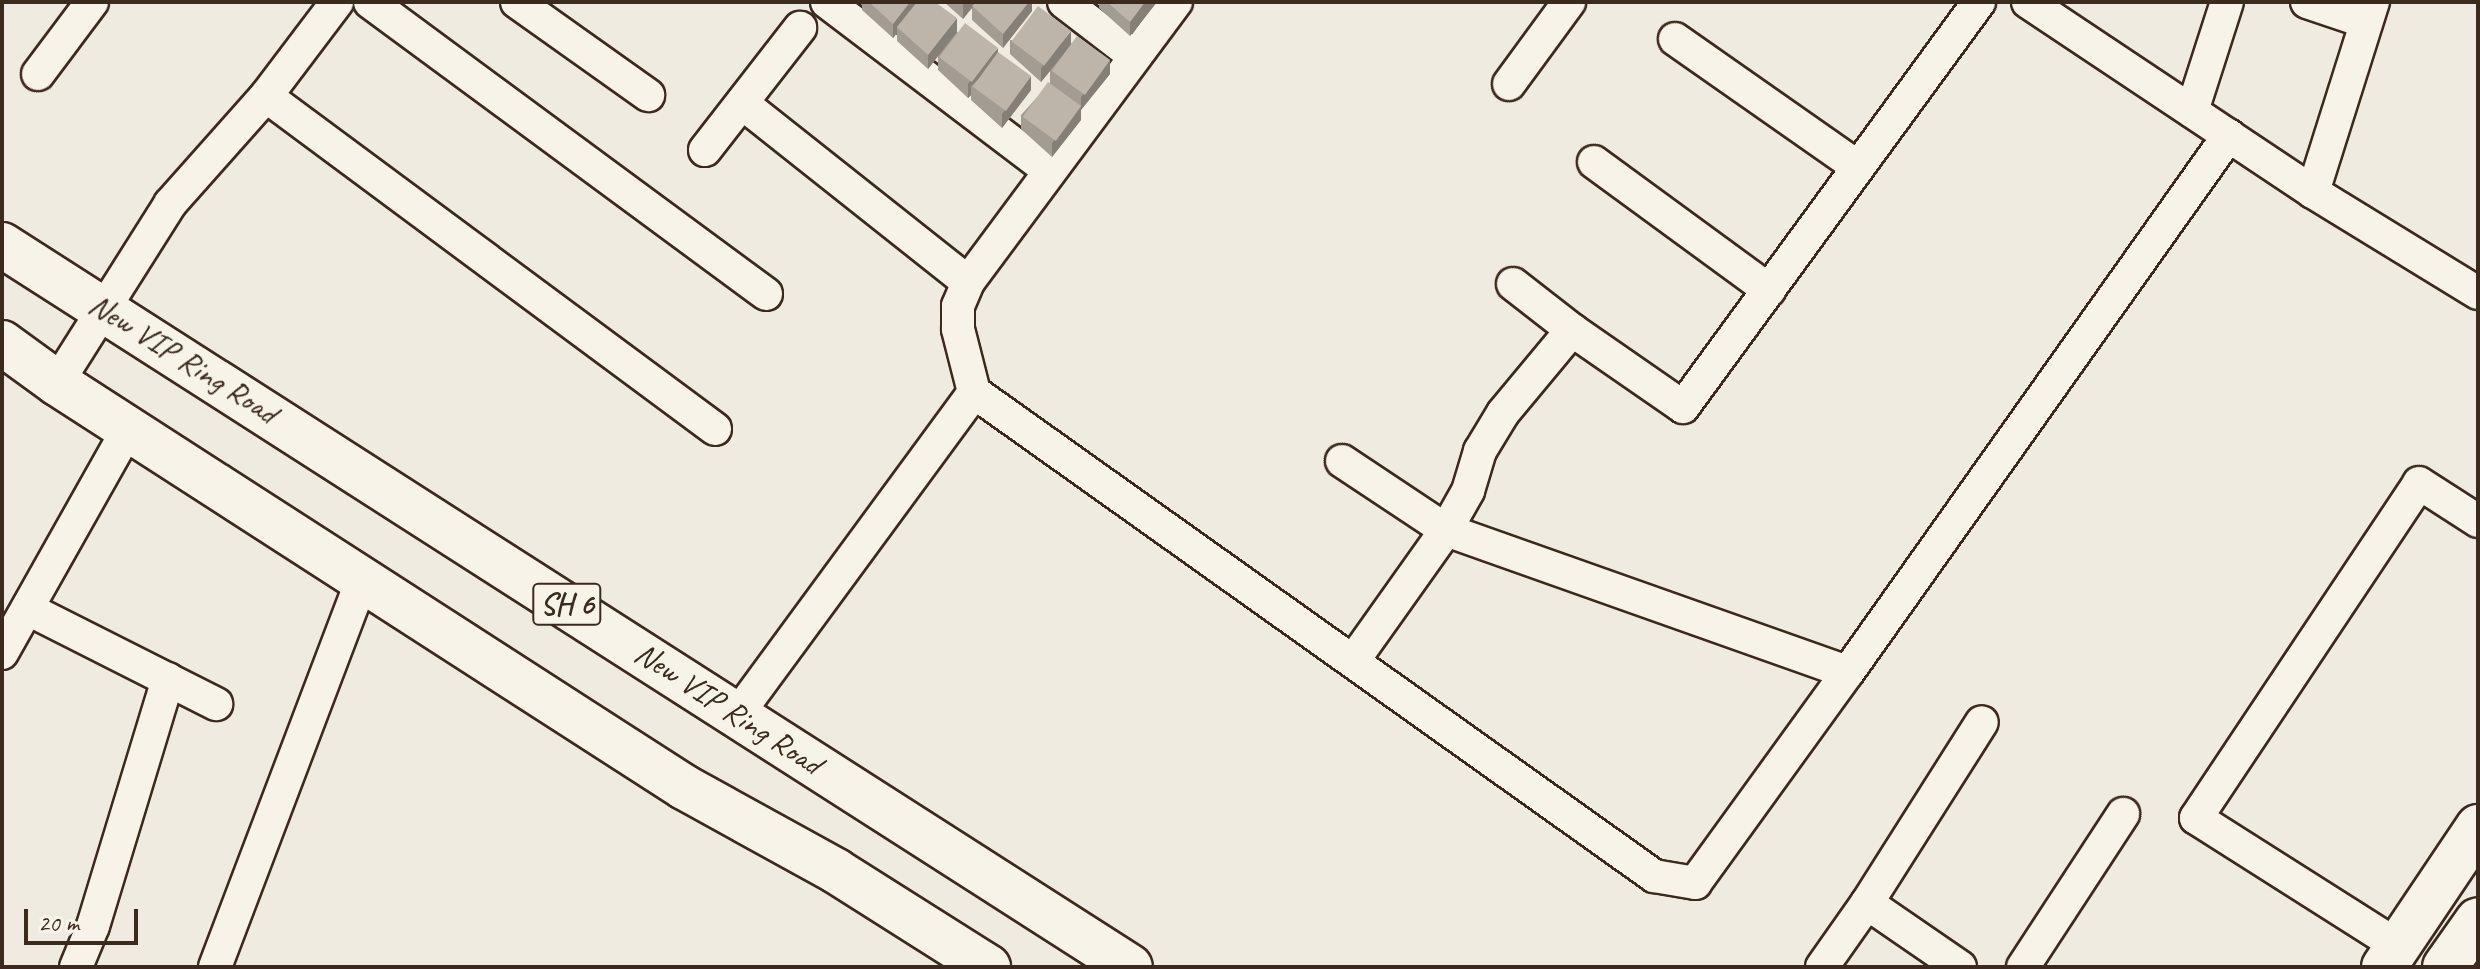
<!DOCTYPE html>
<html>
<head>
<meta charset="utf-8">
<style>
  body { margin:0 }
  #map { position:relative; width:2480px; height:969px; overflow:hidden; background:#efebe0; font-family:Caveat,sans-serif }
  div>[style] { position:absolute }
  [style*='--x'] { left:calc(var(--x)*1px); top:calc(var(--y)*1px); width:calc(var(--w)*1px); rotate:calc(var(--a)*1deg) }
  .roads { filter:drop-shadow(2px 0 #3b2a1e) drop-shadow(-2px 0 #3b2a1e) drop-shadow(0 2px #3b2a1e) drop-shadow(0 -2px #3b2a1e) }
  .minor>* { height:32px; margin:-16px; padding:0 16px; transform-origin:16px; border-radius:16px; background:#f7f3e8 }
  .primary>* { height:44px; margin:-22px; padding:0 22px; transform-origin:22px; border-radius:22px; background:#f7f3e8 }
  .wall>* { inset:0; background:#a39c92 }
  .shaded-wall>* { inset:0; background:#847f77 }
  .building>* { inset:0; background:#bdb5aa; transform-origin:0 0 }
  span { translate:-50% -50%; white-space:nowrap; text-align:center; line-height:1.15; -webkit-text-stroke:6px #f7f3e8; paint-order:stroke }
  .shield-label span { padding:2px 6px; background:#f7f3e8; border:2px solid; border-radius:6px; -webkit-text-stroke-width:0 }
  .shield-label { font-size:30px; color:#3b2a1e; font-weight:700 }
  .street-label { font-size:32px; color:#3b2a1e }
  .frame { position:absolute; inset:0; border:4px solid #3b2a1e; pointer-events:none }
  .scale { position:absolute; left:24px; top:909px; width:114px; height:36px; box-sizing:border-box; border:4px solid #3b2a1e; border-top:0; padding-left:10px; font-size:24px; line-height:28px; white-space:nowrap; color:#3b2a1e; -webkit-text-stroke:6px #f7f3e8; paint-order:stroke }
</style>
</head>
<body>
<div id="map">
  <div class="roads">
    <div class="minor">
      <i style="--x:370;--y:2;--w:492;--a:36.4"></i>
      <i style="--x:517;--y:2;--w:161;--a:35.4"></i>
      <i style="--x:827;--y:2;--w:278;--a:37.2"></i>
      <i style="--x:1064;--y:2;--w:88;--a:37.6"></i>
      <i style="--x:2028;--y:2;--w:343;--a:33.7"></i>
      <i style="--x:2313;--y:192;--w:193;--a:31.5"></i>
      <i style="--x:2307;--y:2;--w:62;--a:18.7"></i>
      <i style="--x:1675;--y:39;--w:223;--a:35"></i>
      <i style="--x:38;--y:74;--w:90;--a:-53.1"></i>
      <i style="--x:1509;--y:84;--w:102;--a:-53.8"></i>
      <i style="--x:266;--y:96;--w:559;--a:36.56"></i>
      <i style="--x:742;--y:103;--w:288;--a:38.4"></i>
      <i style="--x:2192;--y:111;--w:114;--a:-72.2"></i>
      <i style="--x:705;--y:150;--w:155;--a:-52.1"></i>
      <i style="--x:1594;--y:162;--w:217;--a:36.2"></i>
      <i style="--x:2313;--y:192;--w:199;--a:-72.5"></i>
      <i style="--x:1513;--y:284;--w:75;--a:37.9"></i>
      <i style="--x:57;--y:383;--w:212;--a:-57.7"></i>
      <i style="--x:170;--y:204;--w:144;--a:-48.4"></i>
      <i style="--x:266;--y:96;--w:118;--a:-52.9"></i>
      <i style="--x:974;--y:392;--w:65;--a:-104.3"></i>
      <i style="--x:958;--y:329;--w:23;--a:-90"></i>
      <i style="--x:958;--y:306;--w:26;--a:-67"></i>
      <i style="--x:968;--y:282;--w:349;--a:-53.4"></i>
      <i style="--x:1342;--y:461;--w:125;--a:33.6"></i>
      <i style="--x:1446;--y:530;--w:426;--a:19.5"></i>
      <i style="--x:28;--y:609;--w:211;--a:26.8"></i>
      <i style="--x:2;--y:653;--w:258;--a:-60.6"></i>
      <i style="--x:1353;--y:661;--w:161;--a:-54.6"></i>
      <i style="--x:1446;--y:530;--w:45;--a:-60.6"></i>
      <i style="--x:1468;--y:491;--w:42;--a:-73.3"></i>
      <i style="--x:1480;--y:451;--w:44;--a:-58.8"></i>
      <i style="--x:1503;--y:413;--w:108;--a:-50.3"></i>
      <i style="--x:1572;--y:330;--w:135;--a:34.7"></i>
      <i style="--x:1683;--y:407;--w:502;--a:-53.84"></i>
      <i style="--x:737;--y:715;--w:401;--a:-53.7"></i>
      <i style="--x:974;--y:392;--w:835;--a:35.44"></i>
      <i style="--x:1654;--y:876;--w:42;--a:9.7"></i>
      <i style="--x:1695;--y:883;--w:261;--a:-54.1"></i>
      <i style="--x:1848;--y:672;--w:658;--a:-54.64"></i>
      <i style="--x:2398;--y:946;--w:239;--a:-147.6"></i>
      <i style="--x:2196;--y:818;--w:402;--a:-56.3"></i>
      <i style="--x:2419;--y:483;--w:70;--a:32.8"></i>
      <i style="--x:76;--y:967;--w:44;--a:-67.5"></i>
      <i style="--x:93;--y:926;--w:258;--a:-73.1"></i>
      <i style="--x:215;--y:967;--w:417;--a:-69.2"></i>
      <i style="--x:1822;--y:967;--w:78;--a:-54.9"></i>
      <i style="--x:1960;--y:967;--w:113;--a:-145.5"></i>
      <i style="--x:1867;--y:903;--w:214;--a:-57.6"></i>
      <i style="--x:2023;--y:967;--w:183;--a:-56.8"></i>
    </div>
    <div class="primary">
      <i style="--x:2;--y:245;--w:1339;--a:32.62"></i>
      <i style="--x:2;--y:343;--w:68;--a:36"></i>
      <i style="--x:57;--y:383;--w:746;--a:32.8"></i>
      <i style="--x:684;--y:787;--w:174;--a:28.9"></i>
      <i style="--x:836;--y:871;--w:180;--a:32.3"></i>
      <i style="--x:2384;--y:967;--w:169;--a:-56.1"></i>
      <i style="--x:2445;--y:967;--w:57;--a:-54.9"></i>
    </div>
  </div>
  <div class="wall">
    <i style="clip-path:polygon(862px 2px,935px 2px,957px 32px,998px 53px,1031px 90px,1002px 128px,971px 100px,971px 95px,968px 98px,938px 70px,938px 56px,928px 69px,897px 41px,897px 33px,893px 38px,862px 10px)"></i>
    <i style="clip-path:polygon(944px 2px,1032px 2px,1032px 11px,1003px 48px,972px 20px,972px 7px,963px 19px)"></i>
    <i style="clip-path:polygon(1099px 2px,1157px 2px,1130px 36px,1099px 8px)"></i>
    <i style="clip-path:polygon(1010px 40px,1071px 43px,1110px 74px,1081px 110px,1081px 120px,1052px 157px,1021px 129px,1021px 115px,1050px 83px,1050px 71px,1041px 82px,1010px 54px)"></i>
  </div>
  <div class="shaded-wall">
    <i style="clip-path:polygon(910px 2px,921px 2px,897px 27px,897px 33px,893px 38px,893px 24px)"></i>
    <i style="clip-path:polygon(965px 2px,977px 2px,963px 19px,963px 5px)"></i>
    <i style="clip-path:polygon(1029px 2px,1032px 2px,1032px 11px,1003px 48px,1003px 34px)"></i>
    <i style="clip-path:polygon(1145px 2px,1157px 2px,1130px 36px,1130px 22px)"></i>
    <i style="clip-path:polygon(957px 18px,957px 32px,928px 69px,928px 55px)"></i>
    <i style="clip-path:polygon(1071px 31px,1071px 45px,1041px 82px,1041px 68px)"></i>
    <i style="clip-path:polygon(998px 48px,998px 61px,971px 86px,971px 95px,968px 98px,968px 84px)"></i>
    <i style="clip-path:polygon(1110px 60px,1110px 74px,1081px 110px,1081px 120px,1052px 157px,1052px 143px,1081px 106px,1081px 97px)"></i>
    <i style="clip-path:polygon(1031px 76px,1031px 90px,1002px 128px,1002px 114px)"></i>
  </div>
  <div class="building">
    <i style="clip-path:polygon(869px 2px,910px 2px,893px 24px)"></i>
    <i style="clip-path:polygon(917px 2px,935px 2px,957px 18px,928px 55px,897px 27px)"></i>
    <i style="clip-path:polygon(976px 2px,1029px 2px,1003px 34px,972px 6px)"></i>
    <i style="clip-path:polygon(1107px 2px,1145px 2px,1130px 22px)"></i>
    <i style="left:1038px;top:6px;width:41px;height:44px;rotate:37deg"></i>
    <i style="left:965px;top:23px;width:41px;height:43px;rotate:37deg"></i>
    <i style="left:1077px;top:36px;width:41px;height:43px;rotate:36deg"></i>
    <i style="left:998px;top:52px;width:41px;height:43px;rotate:36deg"></i>
    <i style="left:1048px;top:82px;width:41px;height:43px;rotate:36deg"></i>
  </div>
  <div class="shield-label">
    <span style="left:567px;top:604px">SH 6</span>
  </div>
  <div class="street-label">
    <span style="left:183px;top:359px;rotate:32deg">New VIP Ring Road</span>
    <span style="left:728px;top:709px;rotate:33deg">New VIP Ring Road</span>
  </div>
  <div class="frame"></div>
  <div class="scale">20 m</div>
</div>
</body>
</html>
